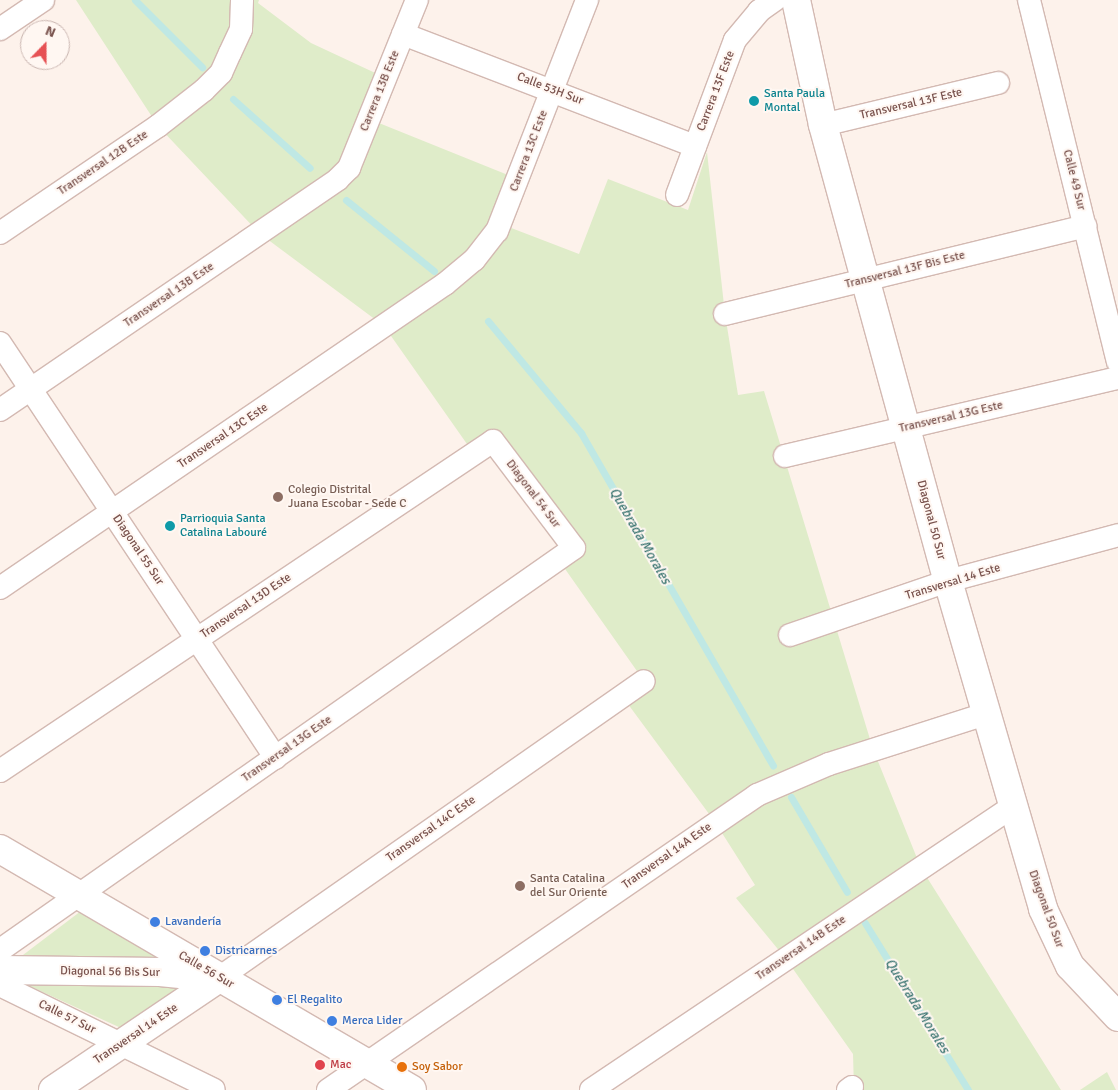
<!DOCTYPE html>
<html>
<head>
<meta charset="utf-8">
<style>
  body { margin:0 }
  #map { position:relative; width:1118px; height:1090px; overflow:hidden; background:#fdf2eb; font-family:Signika,sans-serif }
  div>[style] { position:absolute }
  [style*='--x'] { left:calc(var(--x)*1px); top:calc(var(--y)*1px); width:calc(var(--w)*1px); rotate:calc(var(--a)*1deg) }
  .green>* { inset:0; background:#dfecc9 }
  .stream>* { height:7px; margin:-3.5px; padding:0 3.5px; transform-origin:3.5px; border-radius:3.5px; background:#bfe8e4 }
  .roads { filter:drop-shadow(1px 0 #d3b9b2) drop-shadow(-1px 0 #d3b9b2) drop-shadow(0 1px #d3b9b2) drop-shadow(0 -1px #d3b9b2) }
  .minor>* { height:22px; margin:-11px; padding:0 11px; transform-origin:11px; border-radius:11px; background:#fff }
  .tertiary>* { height:28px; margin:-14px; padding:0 14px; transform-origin:14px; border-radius:14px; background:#fff }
  .dots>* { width:14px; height:14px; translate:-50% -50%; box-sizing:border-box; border:2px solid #fff7f2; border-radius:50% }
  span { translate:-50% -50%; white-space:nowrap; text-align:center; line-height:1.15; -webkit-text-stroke:4px #fff7f2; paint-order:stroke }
  .street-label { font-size:12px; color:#79524d }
  .culture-label { font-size:12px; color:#0d838f }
  .left { translate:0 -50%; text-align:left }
  .education-label { font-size:12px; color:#785e54 }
  .shop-label { font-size:12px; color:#366cbe }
  .health-label { font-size:12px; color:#be3a42 }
  .food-label { font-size:12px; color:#c56008 }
  .water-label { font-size:14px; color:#3c7672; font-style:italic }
  .north { position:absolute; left:20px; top:20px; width:50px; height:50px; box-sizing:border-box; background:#fff7f2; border:1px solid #c9b5b0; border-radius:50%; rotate:22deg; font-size:14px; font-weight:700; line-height:20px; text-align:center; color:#79524d }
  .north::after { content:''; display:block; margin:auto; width:18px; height:22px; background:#e65154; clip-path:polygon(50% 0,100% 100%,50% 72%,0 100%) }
</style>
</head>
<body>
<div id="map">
  <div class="green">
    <i style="clip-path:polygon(76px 0,259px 0,258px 3px,311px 43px,386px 78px,369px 119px,508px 175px,493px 221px,579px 254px,608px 179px,688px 210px,707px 152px,725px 314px,738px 395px,764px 391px,873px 749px,921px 868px,1061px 1090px,854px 1090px,853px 1054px,786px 959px,736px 898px,755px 885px,715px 822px,622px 696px,644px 681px,558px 559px,573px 548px,493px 442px,474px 454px,384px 326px,259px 233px,158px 126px)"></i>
    <i style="clip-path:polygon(81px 911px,172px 960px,19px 958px)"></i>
    <i style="clip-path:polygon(192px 981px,121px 1028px,23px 983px)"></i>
    <i style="clip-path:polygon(1107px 1072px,1116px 1090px,1080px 1090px)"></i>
  </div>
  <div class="stream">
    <i style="--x:135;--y:0;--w:95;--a:45"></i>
    <i style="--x:233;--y:99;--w:103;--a:41.9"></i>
    <i style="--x:346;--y:200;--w:113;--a:38.9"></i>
    <i style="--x:488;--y:321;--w:146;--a:50.3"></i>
    <i style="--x:581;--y:433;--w:384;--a:60"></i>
    <i style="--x:791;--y:797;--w:110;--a:59.5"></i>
    <i style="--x:865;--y:923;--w:196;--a:58.3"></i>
  </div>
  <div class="roads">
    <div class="minor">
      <i style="--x:1029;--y:0;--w:372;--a:76.2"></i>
      <i style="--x:0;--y:29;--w:52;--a:-34"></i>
      <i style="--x:403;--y:34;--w:313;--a:21"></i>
      <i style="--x:823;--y:125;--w:180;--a:-13.5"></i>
      <i style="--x:677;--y:195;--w:165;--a:-69.5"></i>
      <i style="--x:735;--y:40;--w:38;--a:-50"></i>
      <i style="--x:759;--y:11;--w:19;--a:-35"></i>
      <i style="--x:0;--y:233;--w:191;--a:-34.1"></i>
      <i style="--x:158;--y:126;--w:58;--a:-38"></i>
      <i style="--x:204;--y:90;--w:24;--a:-45"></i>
      <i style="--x:221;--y:73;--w:22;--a:-66"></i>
      <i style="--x:230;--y:53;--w:26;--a:-65"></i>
      <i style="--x:241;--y:29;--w:29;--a:-88"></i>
      <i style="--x:725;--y:314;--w:371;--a:-13.7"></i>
      <i style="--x:0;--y:343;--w:498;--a:56.4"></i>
      <i style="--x:0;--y:410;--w:409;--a:-34.3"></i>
      <i style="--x:338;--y:179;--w:16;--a:-45"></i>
      <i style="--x:349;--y:168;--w:181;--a:-68"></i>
      <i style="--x:785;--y:456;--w:342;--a:-13.2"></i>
      <i style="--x:0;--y:588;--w:539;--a:-34.34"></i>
      <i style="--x:445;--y:284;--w:38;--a:-40"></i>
      <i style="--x:474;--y:260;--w:37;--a:-52"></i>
      <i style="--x:497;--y:231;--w:248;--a:-68.7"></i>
      <i style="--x:790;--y:635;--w:167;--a:-18.9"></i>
      <i style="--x:948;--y:581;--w:176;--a:-15.1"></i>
      <i style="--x:0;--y:771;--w:593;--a:-33.8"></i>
      <i style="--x:493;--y:441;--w:134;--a:52.9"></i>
      <i style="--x:574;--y:548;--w:701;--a:144.99"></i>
      <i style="--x:219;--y:978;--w:518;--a:-34.95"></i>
      <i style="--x:0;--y:985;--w:238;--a:26.1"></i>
      <i style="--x:328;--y:1090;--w:521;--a:-34.51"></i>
      <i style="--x:757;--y:795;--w:78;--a:-23.3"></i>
      <i style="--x:829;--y:764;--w:165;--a:-17.7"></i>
      <i style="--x:591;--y:1090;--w:507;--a:-33.91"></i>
      <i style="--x:848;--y:1090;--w:5;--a:-37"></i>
    </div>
    <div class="tertiary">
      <i style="--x:796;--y:0;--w:128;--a:77.8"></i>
      <i style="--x:823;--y:125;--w:473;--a:74.7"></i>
      <i style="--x:948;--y:581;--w:341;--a:73.8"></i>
      <i style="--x:1043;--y:909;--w:63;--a:64.7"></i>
      <i style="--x:1070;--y:966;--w:70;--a:46.7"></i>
      <i style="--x:0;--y:849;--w:477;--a:30.3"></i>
      <i style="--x:0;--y:970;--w:160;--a:0.7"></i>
      <i style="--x:160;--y:972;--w:50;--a:5.7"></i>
      <i style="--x:53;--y:1090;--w:200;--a:-34"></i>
    </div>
  </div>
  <div class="dots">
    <i style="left:754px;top:101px;background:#0f9aa8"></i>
    <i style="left:278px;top:497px;background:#8d6e63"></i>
    <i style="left:170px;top:526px;background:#0f9aa8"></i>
    <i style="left:520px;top:886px;background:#8d6e63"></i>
    <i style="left:155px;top:922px;background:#3f7fe0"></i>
    <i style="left:205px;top:951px;background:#3f7fe0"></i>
    <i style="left:277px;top:1000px;background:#3f7fe0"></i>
    <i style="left:332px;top:1021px;background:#3f7fe0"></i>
    <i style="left:320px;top:1065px;background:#e0444e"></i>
    <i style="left:402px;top:1067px;background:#e8710a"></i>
  </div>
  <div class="street-label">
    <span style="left:550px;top:89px;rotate:21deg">Calle 53H Sur</span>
    <span style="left:380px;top:91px;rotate:-68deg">Carrera 13B Este</span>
    <span style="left:716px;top:91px;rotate:-69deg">Carrera 13F Este</span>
    <span style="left:911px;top:104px;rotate:-13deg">Transversal 13F Este</span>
    <span style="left:529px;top:151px;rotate:-69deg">Carrera 13C Este</span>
    <span style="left:103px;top:163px;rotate:-34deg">Transversal 12B Este</span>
    <span style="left:1074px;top:180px;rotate:76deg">Calle 49 Sur</span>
    <span style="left:905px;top:270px;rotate:-14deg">Transversal 13F Bis Este</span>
    <span style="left:169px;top:295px;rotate:-34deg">Transversal 13B Este</span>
    <span style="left:951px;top:417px;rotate:-13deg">Transversal 13G Este</span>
    <span style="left:223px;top:436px;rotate:-34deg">Transversal 13C Este</span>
    <span style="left:533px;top:494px;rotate:53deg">Diagonal 54 Sur</span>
    <span style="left:931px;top:520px;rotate:75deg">Diagonal 50 Sur</span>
    <span style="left:138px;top:550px;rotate:56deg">Diagonal 55 Sur</span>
    <span style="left:953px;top:582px;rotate:-17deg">Transversal 14 Este</span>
    <span style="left:246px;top:606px;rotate:-34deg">Transversal 13D Este</span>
    <span style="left:287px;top:749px;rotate:-35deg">Transversal 13G Este</span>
    <span style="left:431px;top:829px;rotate:-35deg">Transversal 14C Este</span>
    <span style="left:667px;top:856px;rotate:-35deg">Transversal 14A Este</span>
    <span style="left:1046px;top:909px;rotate:70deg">Diagonal 50 Sur</span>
    <span style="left:801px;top:948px;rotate:-34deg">Transversal 14B Este</span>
    <span style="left:206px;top:970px;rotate:30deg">Calle 56 Sur</span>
    <span style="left:110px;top:972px;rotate:1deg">Diagonal 56 Bis Sur</span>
    <span style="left:67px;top:1017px;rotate:26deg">Calle 57 Sur</span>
    <span style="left:136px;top:1034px;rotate:-34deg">Transversal 14 Este</span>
  </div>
  <div class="culture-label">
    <span class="left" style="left:764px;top:101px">Santa Paula<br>Montal</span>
    <span class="left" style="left:180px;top:526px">Parrioquia Santa<br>Catalina Labouré</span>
  </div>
  <div class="education-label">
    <span class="left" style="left:288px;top:497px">Colegio Distrital<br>Juana Escobar - Sede C</span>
    <span class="left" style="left:530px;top:886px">Santa Catalina<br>del Sur Oriente</span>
  </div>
  <div class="shop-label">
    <span class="left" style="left:165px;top:922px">Lavandería</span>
    <span class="left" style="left:215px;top:951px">Districarnes</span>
    <span class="left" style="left:287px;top:1000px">El Regalito</span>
    <span class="left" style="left:342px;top:1021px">Merca Lider</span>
  </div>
  <div class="health-label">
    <span class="left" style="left:330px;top:1065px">Mac</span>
  </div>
  <div class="food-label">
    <span class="left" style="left:412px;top:1067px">Soy Sabor</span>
  </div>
  <div class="water-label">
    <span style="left:640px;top:536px;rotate:60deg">Quebrada Morales</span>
    <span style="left:917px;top:1006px;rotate:58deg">Quebrada Morales</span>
  </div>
  <div class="north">N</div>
</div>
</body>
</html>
